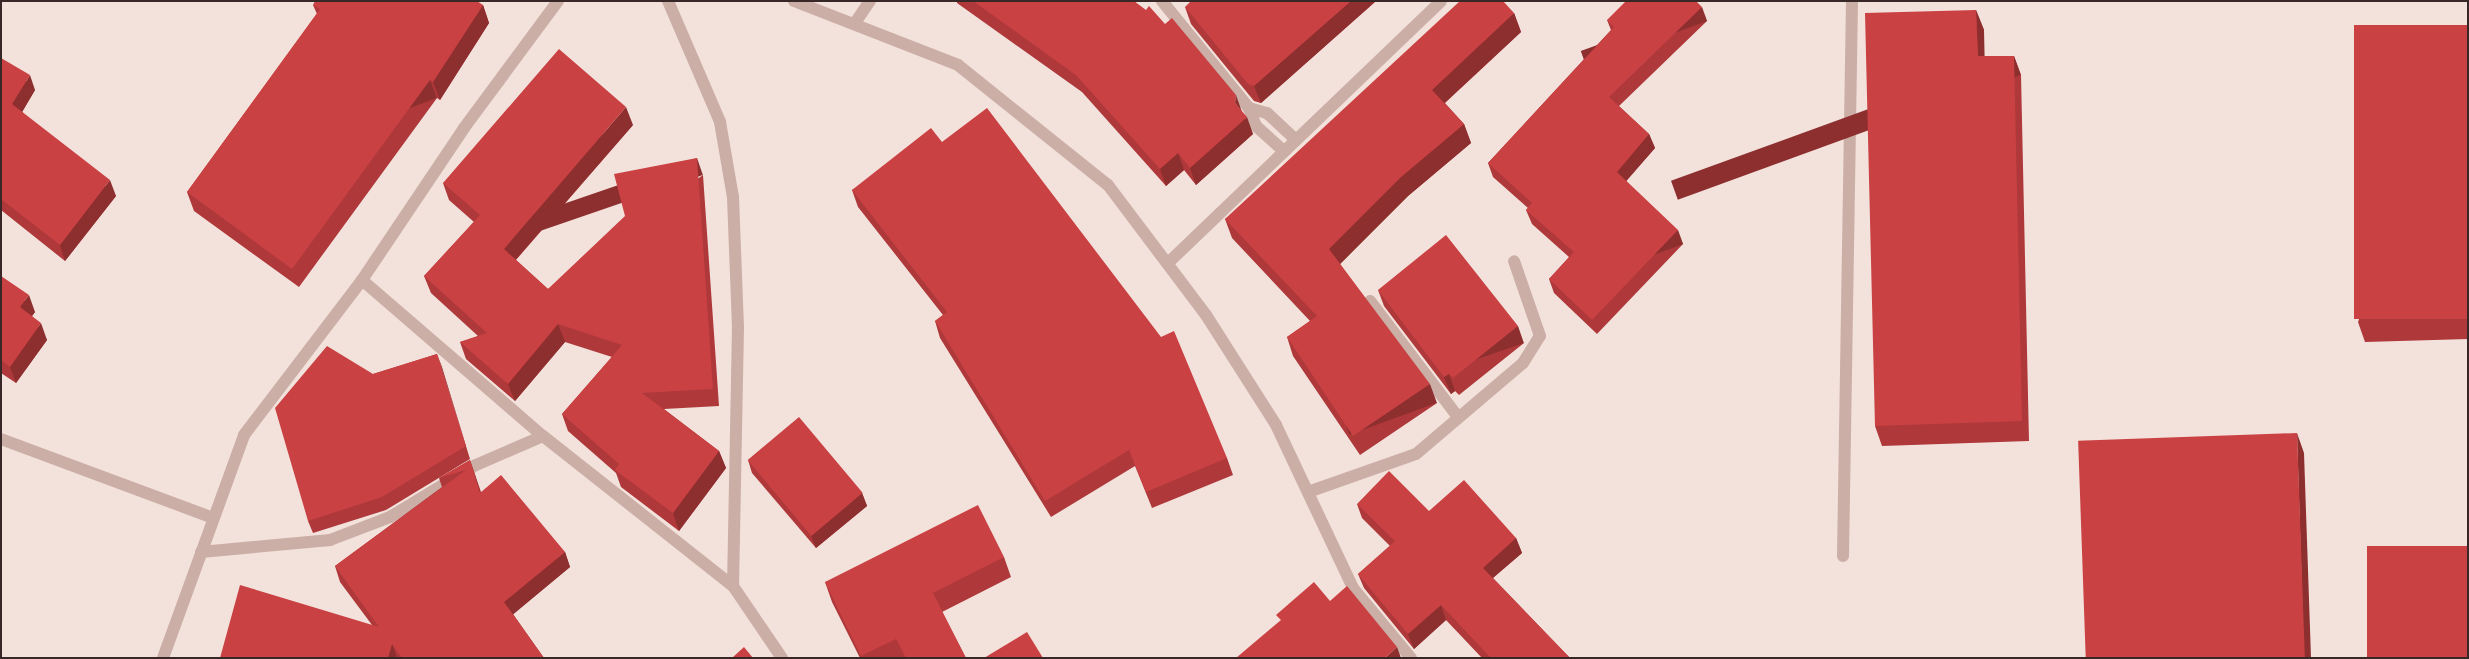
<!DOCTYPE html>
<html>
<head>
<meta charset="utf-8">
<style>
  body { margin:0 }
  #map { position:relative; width:2469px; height:659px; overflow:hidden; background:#f3e1db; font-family:Barlow,sans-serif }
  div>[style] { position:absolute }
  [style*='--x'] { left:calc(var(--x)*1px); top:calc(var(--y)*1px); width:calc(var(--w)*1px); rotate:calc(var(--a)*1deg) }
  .service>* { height:12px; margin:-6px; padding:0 6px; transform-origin:6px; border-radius:6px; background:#cbaea6 }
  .minor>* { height:12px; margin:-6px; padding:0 6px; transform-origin:6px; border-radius:6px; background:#cbaea6 }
  .tertiary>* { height:12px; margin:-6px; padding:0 6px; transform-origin:6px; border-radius:6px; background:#cbaea6 }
  .wall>* { inset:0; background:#ae383a }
  .shaded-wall>* { inset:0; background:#8d2e2f; transform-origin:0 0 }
  .building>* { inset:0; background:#ca4143; transform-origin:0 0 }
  span { translate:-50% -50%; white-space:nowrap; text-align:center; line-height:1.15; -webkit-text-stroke:5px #faede7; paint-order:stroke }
  .frame { position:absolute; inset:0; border:2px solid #372827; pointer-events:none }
</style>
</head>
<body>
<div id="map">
  <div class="service">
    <i style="--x:1843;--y:556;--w:555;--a:-89.07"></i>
  </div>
  <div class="minor">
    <i style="--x:668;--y:1;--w:132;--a:66.7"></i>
    <i style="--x:720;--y:122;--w:76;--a:80.2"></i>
    <i style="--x:733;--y:197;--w:130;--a:87.8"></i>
    <i style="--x:738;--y:327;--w:259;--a:91.1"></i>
    <i style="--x:733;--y:586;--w:87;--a:55.8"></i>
    <i style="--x:1162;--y:1;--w:138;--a:50.9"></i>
    <i style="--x:1249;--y:108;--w:19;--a:69"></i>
    <i style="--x:1256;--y:126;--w:36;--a:42"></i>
    <i style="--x:855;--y:23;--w:27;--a:-56"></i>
    <i style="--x:1249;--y:108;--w:19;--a:16"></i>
    <i style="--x:1267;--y:113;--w:38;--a:43"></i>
    <i style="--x:1168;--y:263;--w:378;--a:-43.8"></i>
    <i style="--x:362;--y:280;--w:239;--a:40.8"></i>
    <i style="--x:543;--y:436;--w:242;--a:38.3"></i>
    <i style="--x:1370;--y:301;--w:146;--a:52.8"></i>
    <i style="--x:1;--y:439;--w:226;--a:20.4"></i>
    <i style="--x:1308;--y:492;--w:114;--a:-19.4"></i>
    <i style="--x:1416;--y:454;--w:140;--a:-40.4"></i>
    <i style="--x:1523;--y:363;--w:32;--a:-58"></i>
    <i style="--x:1540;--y:336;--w:79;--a:-109.1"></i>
    <i style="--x:201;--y:552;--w:130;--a:-5.3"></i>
    <i style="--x:330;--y:540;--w:64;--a:-21"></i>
    <i style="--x:390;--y:517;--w:100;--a:-31.2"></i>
    <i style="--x:476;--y:465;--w:73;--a:-23.4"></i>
  </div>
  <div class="tertiary">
    <i style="--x:794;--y:1;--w:176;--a:21.3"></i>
    <i style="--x:958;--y:65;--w:192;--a:38.7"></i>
    <i style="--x:1108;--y:185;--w:163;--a:53"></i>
    <i style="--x:1206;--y:315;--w:130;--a:57.5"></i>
    <i style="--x:1276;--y:425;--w:180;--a:64.7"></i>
    <i style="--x:1353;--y:588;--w:91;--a:50.4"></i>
    <i style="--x:163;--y:658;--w:237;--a:-70"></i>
    <i style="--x:244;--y:435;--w:195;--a:-52.7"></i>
    <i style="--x:362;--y:280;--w:183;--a:-56.1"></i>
    <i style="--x:464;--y:128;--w:158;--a:-53.5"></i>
  </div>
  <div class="wall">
    <i style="clip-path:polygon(957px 1px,1134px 1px,1241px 111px,1253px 134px,1196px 185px,1184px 170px,1166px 186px,1082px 92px,957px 3px)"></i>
    <i style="clip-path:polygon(1376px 1px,1261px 103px,1254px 101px,1191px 24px,1185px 7px)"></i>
    <i style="clip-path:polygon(313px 5px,483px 5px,489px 23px,440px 100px,437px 98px,299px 287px,194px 211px,187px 192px,317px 14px)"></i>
    <i style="clip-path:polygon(1976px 10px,1984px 30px,1984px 56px,2014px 56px,2021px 75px,2029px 441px,1882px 446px,1875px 426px)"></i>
    <i style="clip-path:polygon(1514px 13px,1521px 32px,1445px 103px,1464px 124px,1471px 143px,1408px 196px,1340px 264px,1437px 403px,1360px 455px,1293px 356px,1287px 337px,1310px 321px,1232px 238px,1225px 219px)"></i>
    <i style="clip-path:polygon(1607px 20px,1707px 21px,1619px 106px,1649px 134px,1655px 148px,1626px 181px,1683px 244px,1597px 334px,1554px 293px,1549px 279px,1569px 257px,1532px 224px,1526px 210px,1528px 208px,1493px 177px,1488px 163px,1611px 30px)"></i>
    <i style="clip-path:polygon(2468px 25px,2468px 339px,2365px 342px,2358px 322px)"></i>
    <i style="clip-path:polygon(1px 58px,35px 90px,22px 112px,116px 196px,65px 261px,1px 210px)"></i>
    <i style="clip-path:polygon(633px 125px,516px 260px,548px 289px,703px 175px,719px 406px,664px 409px,719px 451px,726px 468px,679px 531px,621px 487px,616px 473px,568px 431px,562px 414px,612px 357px,565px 342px,515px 401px,466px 359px,460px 342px,478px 336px,431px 293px,424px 276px,474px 222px,449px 200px,443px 183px)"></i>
    <i style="clip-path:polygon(942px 142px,1227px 458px,1233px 475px,1152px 508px,1135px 466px,1051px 517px,940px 338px,935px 321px,943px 315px,858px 207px,852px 190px)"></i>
    <i style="clip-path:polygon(1px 276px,35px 312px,32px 316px,47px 340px,16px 383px,1px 373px)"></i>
    <i style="clip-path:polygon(1378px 290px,1524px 343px,1459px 395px,1455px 391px,1451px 394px,1384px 306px)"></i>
    <i style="clip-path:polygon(437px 354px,470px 459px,386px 510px,313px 533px,308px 521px,373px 374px)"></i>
    <i style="clip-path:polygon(470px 460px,481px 492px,565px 552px,570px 567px,513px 614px,544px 658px,220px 658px,372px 625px,340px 582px,335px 566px,442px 487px,439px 478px)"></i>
    <i style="clip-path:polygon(748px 460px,862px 493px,867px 506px,816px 548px,752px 473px)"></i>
    <i style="clip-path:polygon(1357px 504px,1429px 511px,1516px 538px,1522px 553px,1493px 578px,1570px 658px,1482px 658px,1446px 620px,1414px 649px,1364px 588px,1358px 574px,1390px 546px,1362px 518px)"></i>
    <i style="clip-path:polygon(1004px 557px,1011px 577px,942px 612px,966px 658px,860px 658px,832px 602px,825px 582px)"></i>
  </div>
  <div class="shaded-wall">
    <i style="clip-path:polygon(1351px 1px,1376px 1px,1261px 103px,1254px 86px)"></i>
    <i style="clip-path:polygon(483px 5px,489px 23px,440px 100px,433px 82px)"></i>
    <i style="left:1702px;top:7px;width:15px;height:129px;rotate:70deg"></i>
    <i style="clip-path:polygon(1976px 10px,1984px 30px,1985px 76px,1978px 56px)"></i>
    <i style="clip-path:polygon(1514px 13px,1521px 32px,1439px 108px,1432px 90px)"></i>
    <i style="left:2014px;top:56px;width:20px;height:365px;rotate:70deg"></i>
    <i style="clip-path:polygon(30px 75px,35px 90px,18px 119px,12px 104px)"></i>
    <i style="left:430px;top:80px;width:19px;height:234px;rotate:69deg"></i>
    <i style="clip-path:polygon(1236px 95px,1242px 112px,1235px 103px)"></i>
    <i style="clip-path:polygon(626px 107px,633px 125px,510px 266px,504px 249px)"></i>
    <i style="clip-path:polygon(1247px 117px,1253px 134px,1196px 185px,1190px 168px)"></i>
    <i style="clip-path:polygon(1464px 124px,1471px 143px,1408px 196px,1336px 268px,1329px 249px,1401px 177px)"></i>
    <i style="clip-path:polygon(1649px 134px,1655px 148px,1622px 186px,1617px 172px)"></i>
    <i style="clip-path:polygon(1178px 153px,1184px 170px,1166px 186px,1160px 169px)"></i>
    <i style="left:697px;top:158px;width:18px;height:232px;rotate:71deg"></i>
    <i style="clip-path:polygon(110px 180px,116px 196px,65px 261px,60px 245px)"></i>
    <i style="left:1678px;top:230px;width:15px;height:124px;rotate:70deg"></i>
    <i style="clip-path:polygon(29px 295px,35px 312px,26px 324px,20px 307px)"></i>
    <i style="clip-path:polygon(41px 323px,47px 340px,16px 383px,10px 367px)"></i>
    <i style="clip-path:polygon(558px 324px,565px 342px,515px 401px,508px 384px)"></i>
    <i style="left:1518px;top:326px;width:18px;height:83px;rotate:71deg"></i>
    <i style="clip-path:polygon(437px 354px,442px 367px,470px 459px,466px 446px)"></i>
    <i style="clip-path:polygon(1449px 374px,1455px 391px,1451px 394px,1444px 377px)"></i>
    <i style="left:1430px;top:384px;width:20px;height:93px;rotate:70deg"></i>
    <i style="clip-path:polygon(2297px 433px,2304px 453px,2311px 658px,2304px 658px)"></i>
    <i style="clip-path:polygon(719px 451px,726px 468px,679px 531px,673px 513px)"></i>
    <i style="clip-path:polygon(470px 460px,475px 475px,485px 508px,480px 493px)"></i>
    <i style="clip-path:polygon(862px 493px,867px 506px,816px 548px,811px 536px)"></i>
    <i style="clip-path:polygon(1516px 538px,1522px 553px,1488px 582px,1483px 568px)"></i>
    <i style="clip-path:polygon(565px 552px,570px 567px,510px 617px,504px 602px)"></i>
    <i style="clip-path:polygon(1441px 605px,1446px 620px,1414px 649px,1408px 634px)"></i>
    <i style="clip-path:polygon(392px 644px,397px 658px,388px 658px)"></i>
    <i style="clip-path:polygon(1397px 647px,1401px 658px,1385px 658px)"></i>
  </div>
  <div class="building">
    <i style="clip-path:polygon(315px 1px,477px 1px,483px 5px,433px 82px,430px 80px,292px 269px,187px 192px,320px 9px,313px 5px)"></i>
    <i style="clip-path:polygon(973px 1px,1134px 1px,1146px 10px,1149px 6px,1165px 24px,1172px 18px,1236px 95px,1235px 103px,1247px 117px,1190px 168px,1178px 153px,1160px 169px,1076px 75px)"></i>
    <i style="clip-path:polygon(1191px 1px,1351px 1px,1254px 86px,1248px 84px,1185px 7px)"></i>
    <i style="clip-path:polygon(1460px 1px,1503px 1px,1514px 13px,1432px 90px,1464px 124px,1401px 177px,1329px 249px,1430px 384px,1353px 436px,1287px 337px,1317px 316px,1225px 219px)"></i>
    <i style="clip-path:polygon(1626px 1px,1696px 1px,1702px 7px,1609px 97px,1649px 134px,1617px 172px,1678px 230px,1592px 320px,1549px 279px,1574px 252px,1526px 210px,1532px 203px,1488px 163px,1614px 27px,1607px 20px)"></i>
    <i style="clip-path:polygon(1976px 10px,1978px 56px,2014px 56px,2022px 421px,1875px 426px,1865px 13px)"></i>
    <i style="left:2468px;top:25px;width:294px;height:114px;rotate:90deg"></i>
    <i style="clip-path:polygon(559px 49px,626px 107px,504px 249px,548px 289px,625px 216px,614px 174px,697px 158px,713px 389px,642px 393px,719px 451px,673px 513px,615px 470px,619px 464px,562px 414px,622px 345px,558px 324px,508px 384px,460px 342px,487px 333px,424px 276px,480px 215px,443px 183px)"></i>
    <i style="clip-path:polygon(1px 58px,30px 75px,12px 104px,110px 180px,60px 245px,1px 199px)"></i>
    <i style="clip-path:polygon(987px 108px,1161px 337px,1174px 331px,1227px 458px,1146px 492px,1129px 450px,1045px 501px,935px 321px,947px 312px,852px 190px,931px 128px,942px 142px)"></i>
    <i style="clip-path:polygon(1446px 235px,1518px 326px,1453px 378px,1449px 374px,1444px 377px,1378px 290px)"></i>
    <i style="clip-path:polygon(1px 276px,29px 295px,20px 307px,41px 323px,10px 367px,1px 360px)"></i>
    <i style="clip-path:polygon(327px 346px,373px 374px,437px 354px,466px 446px,382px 497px,308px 521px,275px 408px)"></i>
    <i style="left:799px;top:417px;width:99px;height:67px;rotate:50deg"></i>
    <i style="left:2297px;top:433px;width:225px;height:219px;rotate:88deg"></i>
    <i style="clip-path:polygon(470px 460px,480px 493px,501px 475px,565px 552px,504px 602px,544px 658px,402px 658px,392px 644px,388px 658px,220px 658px,240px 585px,379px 627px,335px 566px,466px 470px,439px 478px)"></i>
    <i style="clip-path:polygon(1389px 471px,1429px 511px,1464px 480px,1516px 538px,1483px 568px,1570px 658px,1491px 658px,1441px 605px,1408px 634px,1358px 574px,1395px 541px,1357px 504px)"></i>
    <i style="clip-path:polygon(978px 505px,1004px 557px,933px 593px,966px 658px,906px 658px,896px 639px,861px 656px,825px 582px)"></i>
    <i style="left:2468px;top:546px;width:112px;height:101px;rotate:90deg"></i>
    <i style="clip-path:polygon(1314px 582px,1330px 601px,1347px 586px,1397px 647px,1385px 658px,1236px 658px,1281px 620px,1276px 615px)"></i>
    <i style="clip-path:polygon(1027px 632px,1043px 658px,984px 658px)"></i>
    <i style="clip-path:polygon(744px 647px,753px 658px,732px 658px)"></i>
  </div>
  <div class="frame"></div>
</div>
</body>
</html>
